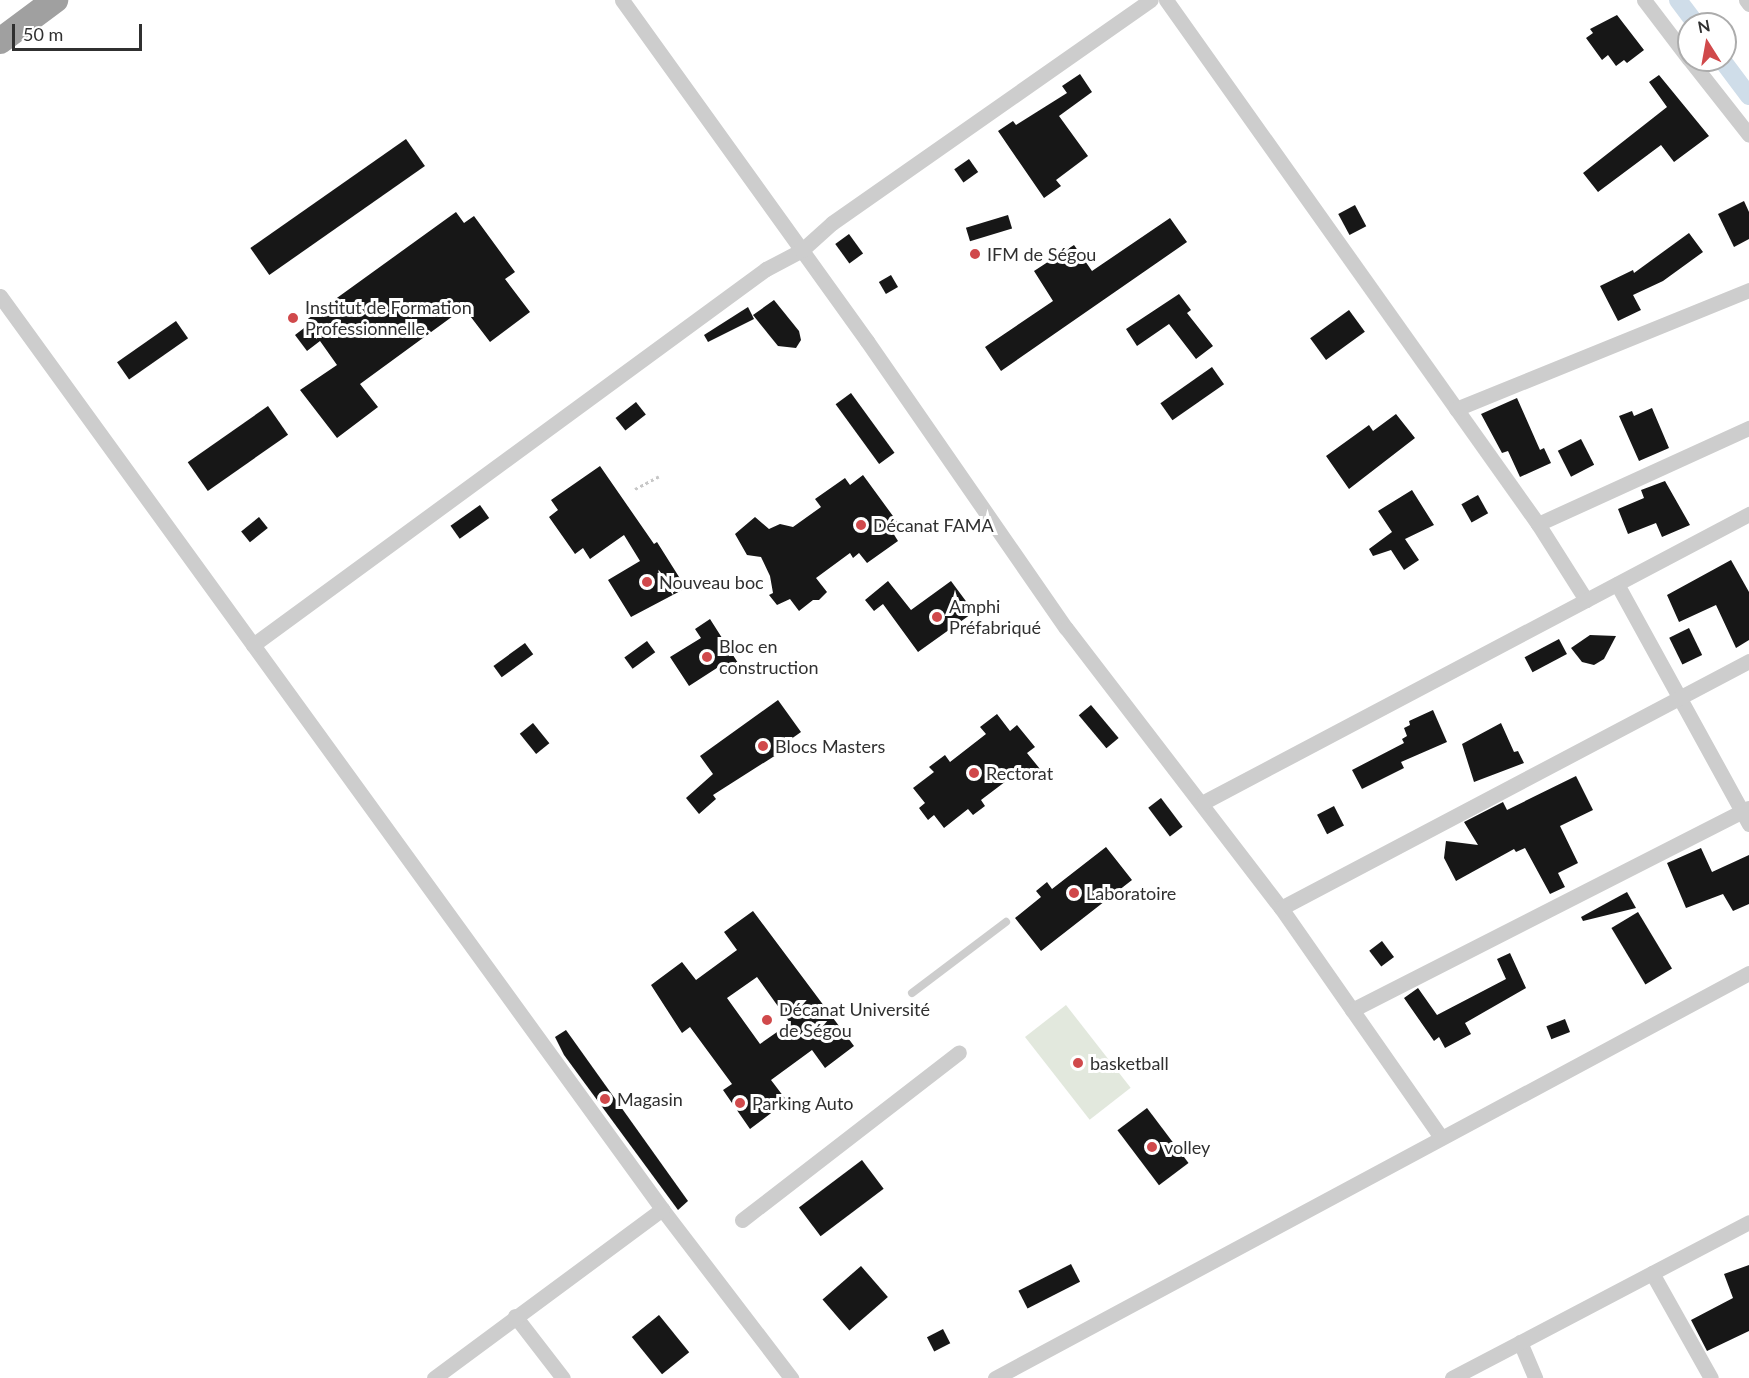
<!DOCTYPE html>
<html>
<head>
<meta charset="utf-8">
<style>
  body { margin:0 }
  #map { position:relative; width:1749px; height:1378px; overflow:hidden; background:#fff; font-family:Lato,sans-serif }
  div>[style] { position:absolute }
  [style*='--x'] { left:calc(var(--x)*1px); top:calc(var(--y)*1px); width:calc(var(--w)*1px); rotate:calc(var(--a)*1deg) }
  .green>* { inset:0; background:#e2e8dd; transform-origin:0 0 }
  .canal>* { height:18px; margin:-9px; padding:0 9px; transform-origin:9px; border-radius:9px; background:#cfdde9 }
  .building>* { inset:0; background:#171717; transform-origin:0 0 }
  .path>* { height:3px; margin-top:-1.5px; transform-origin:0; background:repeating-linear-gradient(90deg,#c7c7c7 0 3px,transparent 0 6px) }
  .service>* { height:8px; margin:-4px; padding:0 4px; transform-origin:4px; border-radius:4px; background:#cdcdcd }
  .minor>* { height:15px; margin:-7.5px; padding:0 7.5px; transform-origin:7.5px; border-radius:7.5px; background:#cdcdcd }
  .trunk>* { height:26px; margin:-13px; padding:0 13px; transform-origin:13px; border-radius:13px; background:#a0a0a0 }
  .dots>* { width:16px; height:16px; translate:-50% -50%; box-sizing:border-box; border:3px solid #fff; border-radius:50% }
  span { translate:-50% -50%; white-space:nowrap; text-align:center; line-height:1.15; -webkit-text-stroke:6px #fff; paint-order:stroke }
  .poi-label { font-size:18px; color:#303030 }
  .left { translate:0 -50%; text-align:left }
  .north { position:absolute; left:1677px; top:12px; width:60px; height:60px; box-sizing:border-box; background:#fff; border:2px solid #acacac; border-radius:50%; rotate:349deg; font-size:16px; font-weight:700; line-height:24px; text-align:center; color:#303030 }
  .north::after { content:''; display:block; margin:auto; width:21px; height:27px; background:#d0494b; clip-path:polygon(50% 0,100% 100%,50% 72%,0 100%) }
  .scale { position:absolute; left:12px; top:24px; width:130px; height:27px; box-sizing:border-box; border:3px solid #303030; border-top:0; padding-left:8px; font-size:18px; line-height:21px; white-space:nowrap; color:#303030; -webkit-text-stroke:4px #fff; paint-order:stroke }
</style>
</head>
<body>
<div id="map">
  <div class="green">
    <i style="left:1066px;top:1005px;width:105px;height:52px;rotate:52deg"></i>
  </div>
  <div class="canal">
    <i style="--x:1678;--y:0;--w:30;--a:53"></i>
    <i style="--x:1722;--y:60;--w:45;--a:53.1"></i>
  </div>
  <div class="building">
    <i style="clip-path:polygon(1617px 15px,1644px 50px,1627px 63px,1624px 60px,1616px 66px,1608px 55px,1602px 60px,1586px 38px,1593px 33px,1590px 29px)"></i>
    <i style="clip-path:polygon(1080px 74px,1092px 92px,1059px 116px,1088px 156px,1056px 180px,1061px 186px,1044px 198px,998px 131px,1013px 121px,1016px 125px,1067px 93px,1062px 86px)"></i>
    <i style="clip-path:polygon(1659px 75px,1709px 136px,1674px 162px,1661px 145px,1598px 192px,1583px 173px,1667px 107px,1649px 82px)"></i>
    <i style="left:406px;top:139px;width:33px;height:190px;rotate:55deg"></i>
    <i style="left:969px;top:159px;width:16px;height:18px;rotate:55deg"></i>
    <i style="clip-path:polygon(1744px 201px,1749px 212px,1749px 239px,1734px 247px,1718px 214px)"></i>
    <i style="left:1355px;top:205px;width:24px;height:19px;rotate:62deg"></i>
    <i style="clip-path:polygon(456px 212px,464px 223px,474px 216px,515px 272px,505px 279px,530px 312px,490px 342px,464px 308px,360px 384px,378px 407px,337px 438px,300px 390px,337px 365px,320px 341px,307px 351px,295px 335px,308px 325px,305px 321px)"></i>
    <i style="left:1008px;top:215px;width:14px;height:44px;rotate:73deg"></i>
    <i style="clip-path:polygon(1170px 218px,1187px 242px,1001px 371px,985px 347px,1053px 301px,1034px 271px,1074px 245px,1092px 271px)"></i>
    <i style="clip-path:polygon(1689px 233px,1703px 252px,1663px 281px,1633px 295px,1641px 310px,1618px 321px,1600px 286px,1633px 270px,1634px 273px)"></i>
    <i style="left:849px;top:234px;width:24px;height:17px;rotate:54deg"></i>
    <i style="left:891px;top:275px;width:14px;height:14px;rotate:60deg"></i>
    <i style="clip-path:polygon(1179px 294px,1191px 310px,1187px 313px,1213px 346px,1196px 359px,1169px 324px,1137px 346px,1126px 329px)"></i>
    <i style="clip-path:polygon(774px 300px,799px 331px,801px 340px,796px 348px,778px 346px,753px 315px)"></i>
    <i style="clip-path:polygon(748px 307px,754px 319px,708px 342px,704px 335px)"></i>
    <i style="left:1349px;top:310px;width:27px;height:48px;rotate:54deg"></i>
    <i style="left:176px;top:321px;width:21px;height:72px;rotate:55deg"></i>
    <i style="left:1212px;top:367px;width:21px;height:63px;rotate:55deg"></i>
    <i style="left:851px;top:393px;width:74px;height:19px;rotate:54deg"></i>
    <i style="clip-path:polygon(1517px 398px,1540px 450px,1544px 448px,1551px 463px,1520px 477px,1508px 451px,1502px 453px,1481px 414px)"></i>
    <i style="left:636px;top:402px;width:16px;height:26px;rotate:52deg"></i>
    <i style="left:268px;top:406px;width:35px;height:98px;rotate:55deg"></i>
    <i style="clip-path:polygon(1652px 408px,1669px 448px,1639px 461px,1619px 416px,1632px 411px,1634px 416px)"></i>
    <i style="clip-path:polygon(1396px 414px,1415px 438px,1349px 489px,1326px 456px,1369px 425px,1373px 431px)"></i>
    <i style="left:1581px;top:439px;width:29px;height:26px;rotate:63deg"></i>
    <i style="clip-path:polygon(600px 466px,654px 544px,657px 542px,686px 588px,631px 617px,608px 580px,640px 561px,624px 535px,590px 559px,583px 548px,575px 554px,549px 517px,558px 510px,551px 500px)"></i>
    <i style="clip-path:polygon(863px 475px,901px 527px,893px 533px,898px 541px,867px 563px,859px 553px,853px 558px,850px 553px,816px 578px,827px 592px,819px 600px,813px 600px,799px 611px,790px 599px,777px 605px,769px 595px,773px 593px,770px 576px,761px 557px,747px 555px,735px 534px,755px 517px,769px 529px,780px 524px,793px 527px,821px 507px,815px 499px,845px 478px,850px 485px)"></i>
    <i style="clip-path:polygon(1665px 481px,1690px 525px,1662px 537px,1656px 523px,1628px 534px,1618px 509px,1644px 498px,1641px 490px)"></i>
    <i style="clip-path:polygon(1412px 490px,1434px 525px,1405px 539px,1419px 560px,1404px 570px,1391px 550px,1373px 556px,1369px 549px,1392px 532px,1378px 511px)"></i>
    <i style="left:1478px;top:495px;width:21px;height:19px;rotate:61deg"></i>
    <i style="left:480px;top:505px;width:16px;height:36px;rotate:55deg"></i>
    <i style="left:259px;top:517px;width:14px;height:23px;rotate:51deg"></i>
    <i style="clip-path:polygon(1731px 560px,1749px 592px,1749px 640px,1736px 648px,1716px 605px,1679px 622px,1667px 595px)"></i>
    <i style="clip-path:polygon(888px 581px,911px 610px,951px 581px,974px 612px,918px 652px,883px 604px,874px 611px,865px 600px)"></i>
    <i style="clip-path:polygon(710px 619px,738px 663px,724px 672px,720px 666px,689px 686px,670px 657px,701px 638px,695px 629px)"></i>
    <i style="left:1689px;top:628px;width:30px;height:22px;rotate:64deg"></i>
    <i style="clip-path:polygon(1590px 635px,1616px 636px,1604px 659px,1594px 665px,1582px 662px,1571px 648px)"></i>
    <i style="left:1559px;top:639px;width:17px;height:39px;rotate:62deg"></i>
    <i style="left:647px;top:641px;width:14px;height:28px;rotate:54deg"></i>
    <i style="left:525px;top:643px;width:14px;height:39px;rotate:54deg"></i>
    <i style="clip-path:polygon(778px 700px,801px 732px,784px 744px,787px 748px,713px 795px,716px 799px,699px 814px,686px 798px,713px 774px,700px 756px)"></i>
    <i style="left:1091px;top:705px;width:43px;height:16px;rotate:50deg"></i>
    <i style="clip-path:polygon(1433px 710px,1447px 742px,1401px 762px,1404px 768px,1362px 789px,1352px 770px,1404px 743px,1402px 739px,1407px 736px,1404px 728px,1410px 725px,1409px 721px)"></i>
    <i style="clip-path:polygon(997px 714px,1010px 731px,1017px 725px,1035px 747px,1027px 753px,1040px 769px,1025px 781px,1018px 772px,981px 800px,985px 806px,973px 815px,968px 809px,944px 828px,934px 815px,928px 820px,919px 808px,925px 803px,913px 788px,934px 772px,929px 767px,945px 755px,950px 762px,986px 734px,980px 727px)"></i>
    <i style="left:533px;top:723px;width:26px;height:17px;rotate:51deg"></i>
    <i style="clip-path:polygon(1501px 723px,1514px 752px,1518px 751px,1524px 763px,1474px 782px,1462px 744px)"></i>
    <i style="clip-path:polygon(1576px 776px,1593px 810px,1560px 826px,1578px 863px,1558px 873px,1565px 887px,1550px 894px,1525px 848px,1516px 852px,1514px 849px,1456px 881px,1444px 858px,1446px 841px,1478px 845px,1464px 822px,1503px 802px,1507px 810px)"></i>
    <i style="left:1161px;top:798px;width:36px;height:16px;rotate:53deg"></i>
    <i style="left:1334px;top:806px;width:22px;height:19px;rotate:63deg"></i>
    <i style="clip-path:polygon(1106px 847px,1132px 880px,1041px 951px,1015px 918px,1041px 897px,1036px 891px,1047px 882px,1052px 889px)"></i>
    <i style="clip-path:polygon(1701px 848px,1712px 872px,1749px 855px,1749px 904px,1733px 911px,1723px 894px,1686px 908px,1667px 863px)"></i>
    <i style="clip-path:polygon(1627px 892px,1636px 908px,1583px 921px,1581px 917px)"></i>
    <i style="clip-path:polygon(evenodd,753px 911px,854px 1046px,825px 1068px,812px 1050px,771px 1080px,787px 1101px,750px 1129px,723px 1090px,732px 1084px,690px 1027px,682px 1033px,651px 985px,682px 962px,696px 980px,737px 950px,724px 932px,753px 911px,757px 977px,790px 1023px,760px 1044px,727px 998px,757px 977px)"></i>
    <i style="left:1638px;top:912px;width:66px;height:31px;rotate:59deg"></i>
    <i style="left:1382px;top:941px;width:20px;height:16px;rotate:53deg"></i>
    <i style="clip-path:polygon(1510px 953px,1526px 988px,1465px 1023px,1471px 1034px,1445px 1048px,1439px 1037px,1434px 1041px,1404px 998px,1418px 988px,1437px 1015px,1506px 979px,1497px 959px)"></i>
    <i style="left:1565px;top:1019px;width:14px;height:20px;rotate:69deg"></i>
    <i style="clip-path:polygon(566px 1030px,688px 1201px,678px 1210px,564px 1055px,555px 1037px)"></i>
    <i style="left:1147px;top:1108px;width:69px;height:37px;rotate:53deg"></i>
    <i style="left:862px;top:1160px;width:36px;height:79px;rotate:53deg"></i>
    <i style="left:1071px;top:1264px;width:20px;height:59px;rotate:63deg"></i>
    <i style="clip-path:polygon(1749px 1265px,1749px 1331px,1707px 1351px,1691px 1320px,1733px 1298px,1724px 1274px)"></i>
    <i style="left:861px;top:1266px;width:41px;height:51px;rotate:49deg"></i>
    <i style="left:659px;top:1315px;width:48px;height:35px;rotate:51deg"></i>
    <i style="left:943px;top:1329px;width:16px;height:18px;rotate:63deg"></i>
  </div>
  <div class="path">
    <i style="--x:635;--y:489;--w:27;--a:-28"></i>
  </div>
  <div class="service">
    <i style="--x:912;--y:993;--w:118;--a:-37.1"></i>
  </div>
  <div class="minor">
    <i style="--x:622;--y:0;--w:420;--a:54.3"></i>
    <i style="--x:867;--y:341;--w:349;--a:55.3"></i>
    <i style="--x:1066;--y:628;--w:353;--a:52.5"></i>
    <i style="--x:1281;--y:908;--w:279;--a:55.1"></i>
    <i style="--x:1166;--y:0;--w:643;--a:54.63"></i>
    <i style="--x:1538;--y:524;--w:90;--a:57.7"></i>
    <i style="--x:1644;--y:0;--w:74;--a:52.7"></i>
    <i style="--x:1746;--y:0;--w:5;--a:53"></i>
    <i style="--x:1690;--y:60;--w:95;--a:51.8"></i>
    <i style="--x:0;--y:296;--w:1128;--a:54.05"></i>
    <i style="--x:662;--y:1209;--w:213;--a:52.6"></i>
    <i style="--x:1456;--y:409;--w:316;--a:-22.1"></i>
    <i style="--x:1538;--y:524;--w:232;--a:-24.5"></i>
    <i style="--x:1617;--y:584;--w:274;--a:61.2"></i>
    <i style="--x:253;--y:645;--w:636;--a:-36.24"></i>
    <i style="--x:766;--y:269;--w:41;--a:-27.8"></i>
    <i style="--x:802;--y:250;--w:40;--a:-42"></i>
    <i style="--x:832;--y:223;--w:389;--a:-35"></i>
    <i style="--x:1202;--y:803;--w:619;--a:-27.85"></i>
    <i style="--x:1281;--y:908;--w:529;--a:-27.82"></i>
    <i style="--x:1352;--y:1010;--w:445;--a:-27"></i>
    <i style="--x:742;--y:1220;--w:274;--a:-37.7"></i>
    <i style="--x:1652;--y:1273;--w:120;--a:60.7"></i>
    <i style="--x:515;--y:1316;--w:78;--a:52.3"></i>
    <i style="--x:1520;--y:1342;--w:39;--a:67"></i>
    <i style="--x:434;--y:1378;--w:284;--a:-36.5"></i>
    <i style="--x:995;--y:1378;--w:856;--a:-28.24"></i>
    <i style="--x:1452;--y:1378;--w:335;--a:-27.7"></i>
  </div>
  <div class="trunk">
    <i style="--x:0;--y:41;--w:69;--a:-36.7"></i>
  </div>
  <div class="dots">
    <i style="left:975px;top:254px;background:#d0494b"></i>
    <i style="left:293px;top:318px;background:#d0494b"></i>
    <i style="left:861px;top:525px;background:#d0494b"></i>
    <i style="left:647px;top:582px;background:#d0494b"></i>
    <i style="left:937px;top:617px;background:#d0494b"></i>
    <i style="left:707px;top:657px;background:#d0494b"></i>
    <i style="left:763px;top:746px;background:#d0494b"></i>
    <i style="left:974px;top:773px;background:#d0494b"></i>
    <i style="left:1074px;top:893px;background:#d0494b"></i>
    <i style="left:767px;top:1020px;background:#d0494b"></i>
    <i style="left:1078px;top:1063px;background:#d0494b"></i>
    <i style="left:605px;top:1099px;background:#d0494b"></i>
    <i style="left:740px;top:1103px;background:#d0494b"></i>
    <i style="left:1152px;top:1147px;background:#d0494b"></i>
  </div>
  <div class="poi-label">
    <span class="left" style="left:987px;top:254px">IFM de Ségou</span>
    <span class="left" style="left:305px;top:318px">Institut de Formation<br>Professionnelle.</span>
    <span class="left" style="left:873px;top:525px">Décanat FAMA</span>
    <span class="left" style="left:659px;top:582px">Nouveau boc</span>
    <span class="left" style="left:949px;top:617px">Amphi<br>Préfabriqué</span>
    <span class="left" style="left:719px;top:657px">Bloc en<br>construction</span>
    <span class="left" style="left:775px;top:746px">Blocs Masters</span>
    <span class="left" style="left:986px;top:773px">Rectorat</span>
    <span class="left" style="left:1086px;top:893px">Laboratoire</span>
    <span class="left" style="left:779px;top:1020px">Décanat Université<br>de Ségou</span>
    <span class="left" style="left:1090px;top:1063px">basketball</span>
    <span class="left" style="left:617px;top:1099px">Magasin</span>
    <span class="left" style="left:752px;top:1103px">Parking Auto</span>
    <span class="left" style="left:1164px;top:1147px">volley</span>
  </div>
  <div class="north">N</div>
  <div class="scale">50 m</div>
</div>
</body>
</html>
